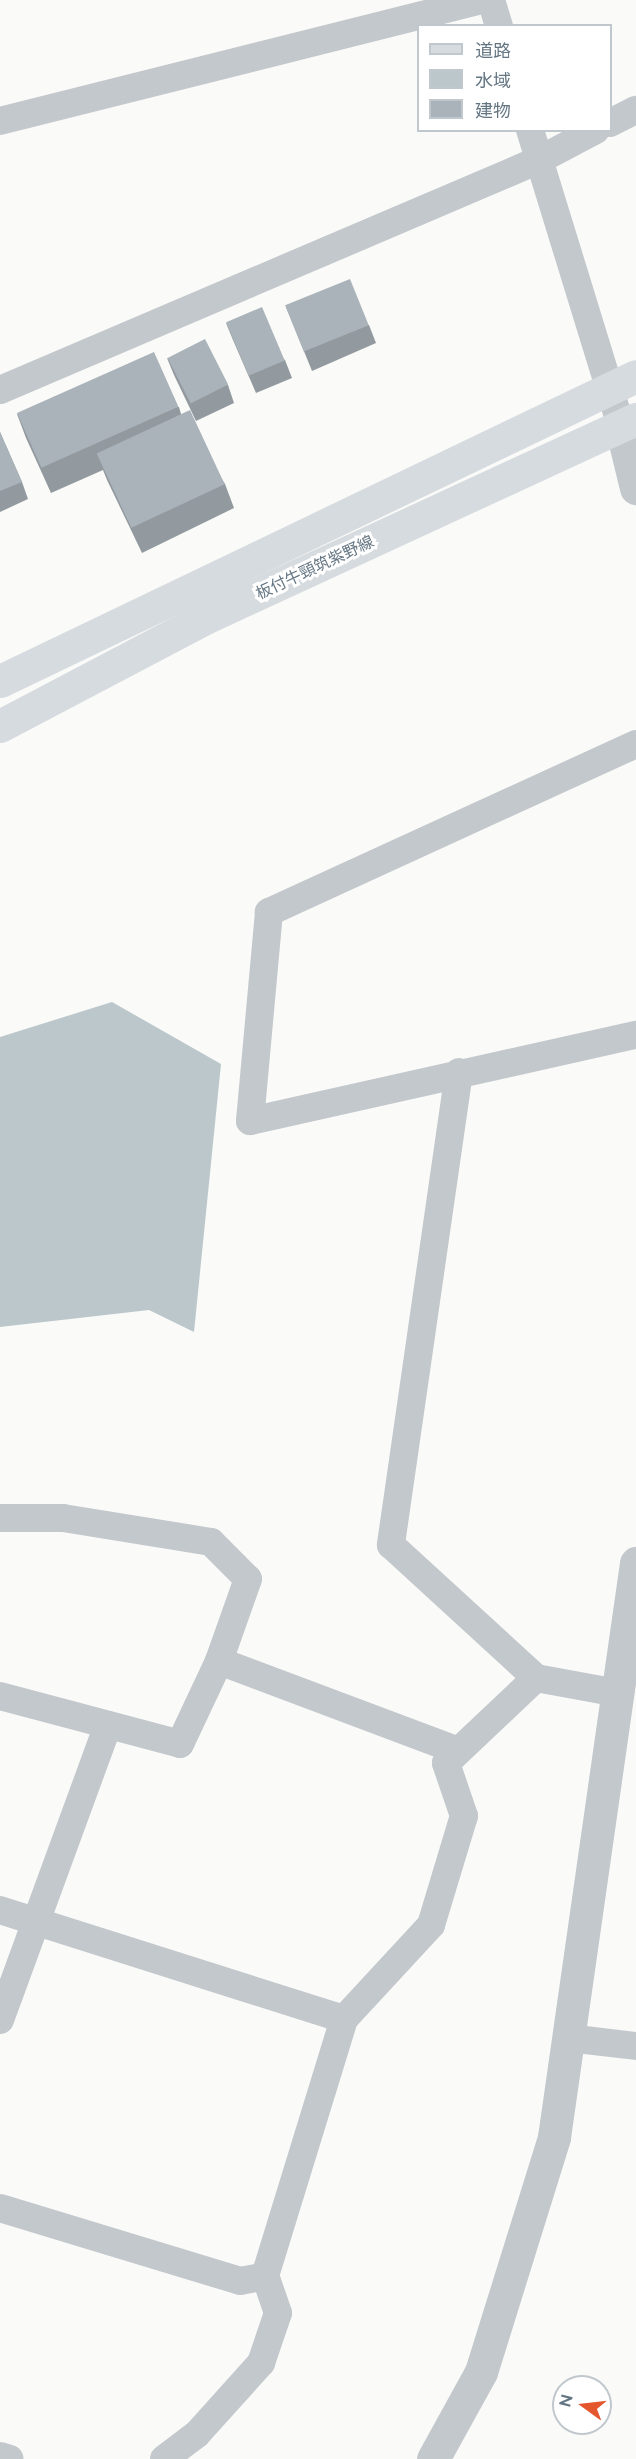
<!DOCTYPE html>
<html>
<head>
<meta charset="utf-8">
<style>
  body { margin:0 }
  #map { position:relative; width:636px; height:2459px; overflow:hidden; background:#fafaf8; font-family:Raleway,"Noto Sans JP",sans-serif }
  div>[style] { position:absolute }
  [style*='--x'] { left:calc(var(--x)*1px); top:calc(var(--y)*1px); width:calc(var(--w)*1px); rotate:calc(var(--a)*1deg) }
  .water>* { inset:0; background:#bbc7cb }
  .minor>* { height:28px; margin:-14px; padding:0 14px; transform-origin:14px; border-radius:14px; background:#c3c8cc }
  .tertiary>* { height:33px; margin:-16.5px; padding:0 16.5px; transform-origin:16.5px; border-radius:16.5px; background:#c3c8cc }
  .secondary>* { height:33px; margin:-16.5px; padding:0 16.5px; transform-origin:16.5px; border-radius:16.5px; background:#d6dbdf }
  .wall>* { inset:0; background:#929a9f }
  .building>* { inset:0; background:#aab3b9; transform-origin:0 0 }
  span { translate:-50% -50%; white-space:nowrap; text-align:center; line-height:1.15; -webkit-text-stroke:6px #fff; paint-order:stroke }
  .street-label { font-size:16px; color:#657683 }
  .legend { position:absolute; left:417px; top:24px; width:195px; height:108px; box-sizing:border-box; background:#fff; border:2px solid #c1c8cd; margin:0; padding:8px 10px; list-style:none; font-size:18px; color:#657683 }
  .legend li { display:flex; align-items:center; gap:12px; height:30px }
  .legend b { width:30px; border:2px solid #c1c8cd }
  .north { position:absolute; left:552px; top:2375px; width:60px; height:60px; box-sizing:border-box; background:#fff; border:2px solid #c1c8cd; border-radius:50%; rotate:285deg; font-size:16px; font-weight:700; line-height:24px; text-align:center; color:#657683 }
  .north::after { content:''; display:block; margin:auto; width:21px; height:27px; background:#e4572e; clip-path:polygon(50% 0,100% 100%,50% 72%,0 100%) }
</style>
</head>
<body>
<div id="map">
  <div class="water">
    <i style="clip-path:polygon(112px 1002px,221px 1064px,194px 1332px,149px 1310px,0 1327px,0 1037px)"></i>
  </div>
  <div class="minor">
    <i style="--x:491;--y:0;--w:27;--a:73"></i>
    <i style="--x:0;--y:121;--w:497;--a:-14.1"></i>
    <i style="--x:610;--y:123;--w:29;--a:-27"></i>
    <i style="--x:530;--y:130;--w:310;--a:72.9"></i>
    <i style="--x:0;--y:390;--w:586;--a:-23.11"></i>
    <i style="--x:539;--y:160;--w:64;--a:-27.8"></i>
    <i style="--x:636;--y:744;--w:404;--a:155.4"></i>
    <i style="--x:269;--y:912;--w:210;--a:95.2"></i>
    <i style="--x:250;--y:1121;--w:395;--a:-12.6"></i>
    <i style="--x:459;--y:1072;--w:478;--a:98.2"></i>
    <i style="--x:391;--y:1545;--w:197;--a:42.5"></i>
    <i style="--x:536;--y:1678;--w:83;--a:10.4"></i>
    <i style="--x:0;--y:1518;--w:63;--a:0"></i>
    <i style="--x:63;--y:1518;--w:150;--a:9.2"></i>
    <i style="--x:211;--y:1542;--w:52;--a:45"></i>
    <i style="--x:248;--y:1579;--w:87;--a:109.5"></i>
    <i style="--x:0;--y:1696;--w:186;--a:14.9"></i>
    <i style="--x:180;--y:1744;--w:92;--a:-64.8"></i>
    <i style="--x:219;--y:1661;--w:255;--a:20.6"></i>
    <i style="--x:0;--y:1910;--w:361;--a:17.6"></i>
    <i style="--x:0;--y:2020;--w:314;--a:-69.9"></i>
    <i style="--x:568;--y:2038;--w:68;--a:6.7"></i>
    <i style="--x:0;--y:2208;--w:251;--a:16.9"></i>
    <i style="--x:240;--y:2281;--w:25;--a:-11"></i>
    <i style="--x:0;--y:2456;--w:10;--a:17"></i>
    <i style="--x:164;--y:2459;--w:41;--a:-37.1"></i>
    <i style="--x:197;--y:2434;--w:96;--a:-48"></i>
    <i style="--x:261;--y:2363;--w:53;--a:-71.2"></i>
    <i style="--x:278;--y:2313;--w:39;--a:-109"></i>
    <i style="--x:265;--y:2276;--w:269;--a:-72.9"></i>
    <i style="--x:344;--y:2019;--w:128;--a:-47.2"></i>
    <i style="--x:431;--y:1925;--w:114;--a:-73.2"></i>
    <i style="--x:464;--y:1816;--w:56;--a:-108.8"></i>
    <i style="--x:446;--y:1763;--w:124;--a:-43.4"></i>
  </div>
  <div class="tertiary">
    <i style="--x:621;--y:426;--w:64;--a:76.4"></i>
    <i style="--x:433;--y:2459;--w:99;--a:-61.1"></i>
    <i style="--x:481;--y:2372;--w:246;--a:-72.7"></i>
    <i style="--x:554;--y:2137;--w:580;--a:-81.87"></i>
  </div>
  <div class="secondary">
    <i style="--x:0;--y:681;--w:705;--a:-25.62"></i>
    <i style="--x:0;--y:726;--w:232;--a:-27.8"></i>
    <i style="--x:205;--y:618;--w:475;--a:-24.8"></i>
  </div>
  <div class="wall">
    <i style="clip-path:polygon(286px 307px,369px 325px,376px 343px,312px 371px)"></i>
    <i style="clip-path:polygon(226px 323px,285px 360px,292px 378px,256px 393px,233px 340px)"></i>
    <i style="clip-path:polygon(167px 358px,228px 385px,234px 403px,196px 421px,174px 375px)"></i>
    <i style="clip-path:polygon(179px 407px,181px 414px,225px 484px,234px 508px,142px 553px,107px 480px,103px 470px,51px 493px,26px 438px,17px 414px)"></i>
    <i style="clip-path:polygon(0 432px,22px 482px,28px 499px,0 512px)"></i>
  </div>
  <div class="building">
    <i style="left:350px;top:279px;width:50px;height:70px;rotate:68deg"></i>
    <i style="left:262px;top:307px;width:58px;height:39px;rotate:67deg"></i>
    <i style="left:205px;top:339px;width:51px;height:42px;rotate:63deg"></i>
    <i style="left:154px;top:352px;width:60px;height:150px;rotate:66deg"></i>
    <i style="left:190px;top:410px;width:82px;height:103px;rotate:65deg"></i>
    <i style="clip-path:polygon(0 432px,22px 482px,0 491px)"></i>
  </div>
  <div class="street-label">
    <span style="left:315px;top:568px;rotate:-25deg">板付牛頸筑紫野線</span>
  </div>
  <ul class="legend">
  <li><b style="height:8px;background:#d6dbdf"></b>道路</li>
  <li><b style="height:16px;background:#bbc7cb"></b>水域</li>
  <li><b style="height:16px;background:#aab3b9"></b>建物</li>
  </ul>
  <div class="north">N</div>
</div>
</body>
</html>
